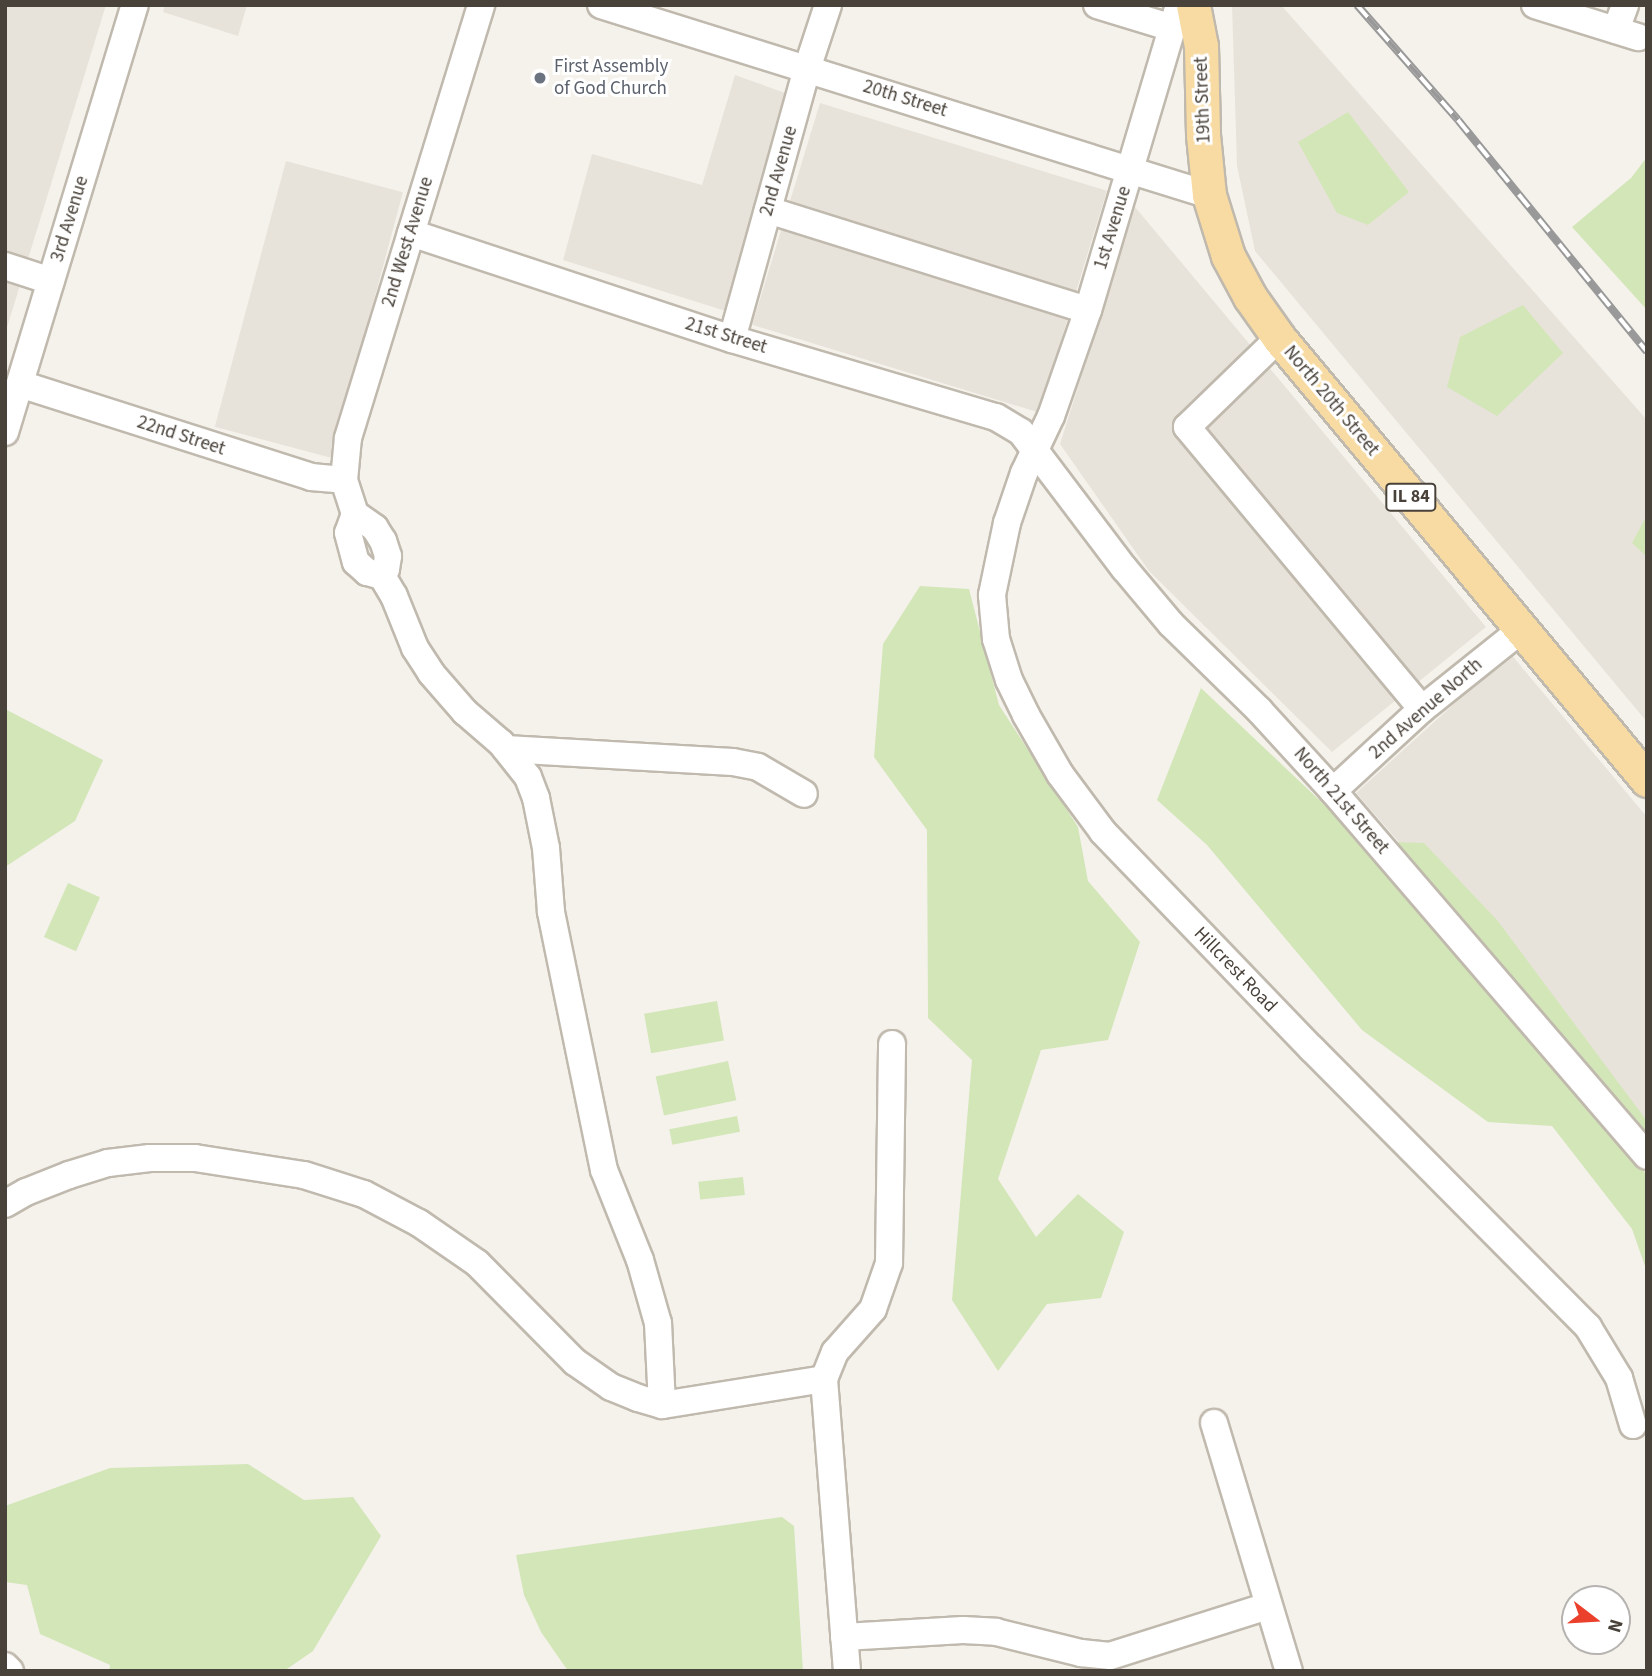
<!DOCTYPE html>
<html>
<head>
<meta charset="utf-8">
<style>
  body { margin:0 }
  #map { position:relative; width:1652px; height:1676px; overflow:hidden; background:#f5f2ec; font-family:"Source Sans 3",sans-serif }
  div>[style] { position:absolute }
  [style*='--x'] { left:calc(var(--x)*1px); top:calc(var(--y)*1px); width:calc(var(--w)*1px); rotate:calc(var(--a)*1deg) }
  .residential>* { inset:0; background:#e8e3da; transform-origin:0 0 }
  .green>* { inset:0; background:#d3e6b8; transform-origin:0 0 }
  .roads { filter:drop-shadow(2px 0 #c0b9ae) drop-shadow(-2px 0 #c0b9ae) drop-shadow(0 2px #c0b9ae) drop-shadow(0 -2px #c0b9ae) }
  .minor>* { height:26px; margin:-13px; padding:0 13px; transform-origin:13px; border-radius:13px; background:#fff }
  .major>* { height:33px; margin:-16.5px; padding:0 16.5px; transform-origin:16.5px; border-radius:16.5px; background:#f8dba2 }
  .rail>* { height:8px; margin-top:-4px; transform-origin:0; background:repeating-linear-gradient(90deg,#fff 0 16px,#999 0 32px); box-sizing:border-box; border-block:2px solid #999 }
  .dots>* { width:19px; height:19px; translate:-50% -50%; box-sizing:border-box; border:4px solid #fff; border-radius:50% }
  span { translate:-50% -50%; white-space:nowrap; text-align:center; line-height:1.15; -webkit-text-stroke:6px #fff; paint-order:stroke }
  .shield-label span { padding:2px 5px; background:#fff; border:2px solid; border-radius:5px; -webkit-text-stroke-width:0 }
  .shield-label { font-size:18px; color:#49423a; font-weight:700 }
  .worship-label { font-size:19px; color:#5b616d }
  .left { translate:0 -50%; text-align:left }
  .street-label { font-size:19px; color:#49423a }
  .frame { position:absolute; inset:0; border:7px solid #49423a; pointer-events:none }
  .north { position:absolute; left:1561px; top:1585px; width:70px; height:70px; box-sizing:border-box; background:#fff; border:2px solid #b6b3b0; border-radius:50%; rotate:107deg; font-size:19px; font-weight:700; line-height:28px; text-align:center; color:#49423a }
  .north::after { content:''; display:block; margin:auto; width:24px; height:32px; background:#eb402c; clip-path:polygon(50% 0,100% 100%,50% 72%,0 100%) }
</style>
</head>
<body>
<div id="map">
  <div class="residential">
    <i style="clip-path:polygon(5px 5px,106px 5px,5px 334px)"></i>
    <i style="clip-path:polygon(165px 5px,247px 5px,238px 36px,163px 12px)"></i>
    <i style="clip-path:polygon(1232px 5px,1281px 5px,1647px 420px,1647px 722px,1255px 251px,1237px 166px)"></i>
    <i style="clip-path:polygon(735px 75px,791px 95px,729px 312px,563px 260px,592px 154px,702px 185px)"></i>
    <i style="left:820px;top:103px;width:300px;height:232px;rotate:17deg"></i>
    <i style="left:286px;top:161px;width:121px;height:275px;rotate:15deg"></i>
    <i style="clip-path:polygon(1135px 207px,1486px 627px,1332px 752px,1149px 571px,1060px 444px)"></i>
    <i style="clip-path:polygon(1510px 653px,1647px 817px,1647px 1125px,1356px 793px)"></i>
  </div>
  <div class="green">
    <i style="clip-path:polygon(1348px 112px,1409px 192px,1368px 225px,1337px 213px,1298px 142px)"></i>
    <i style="clip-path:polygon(1647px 157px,1647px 310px,1572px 227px,1631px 178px)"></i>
    <i style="clip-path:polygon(1523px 305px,1563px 353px,1497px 416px,1447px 387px,1460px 337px)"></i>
    <i style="clip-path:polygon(1647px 515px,1647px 557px,1632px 543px)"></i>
    <i style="clip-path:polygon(920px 586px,969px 589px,999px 705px,1078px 827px,1088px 881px,1140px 942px,1108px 1040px,1041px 1050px,998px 1179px,1036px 1237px,1078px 1194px,1124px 1232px,1101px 1298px,1047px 1304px,998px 1371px,952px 1300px,972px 1060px,928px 1018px,927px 830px,874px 757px,883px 644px)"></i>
    <i style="clip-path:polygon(1201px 688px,1351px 830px,1647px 1175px,1647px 1272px,1632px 1229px,1552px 1126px,1488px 1122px,1362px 1030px,1207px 845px,1157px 800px)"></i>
    <i style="clip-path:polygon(5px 709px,103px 760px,75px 821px,5px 867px)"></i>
    <i style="clip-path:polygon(1393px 842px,1424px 843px,1497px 920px,1647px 1121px,1647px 1133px)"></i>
    <i style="left:68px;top:883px;width:35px;height:59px;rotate:24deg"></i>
    <i style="left:717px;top:1001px;width:40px;height:74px;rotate:80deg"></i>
    <i style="left:728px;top:1061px;width:40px;height:74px;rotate:78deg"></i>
    <i style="left:737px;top:1116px;width:16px;height:69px;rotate:79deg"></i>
    <i style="left:743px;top:1177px;width:18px;height:45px;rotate:84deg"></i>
    <i style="clip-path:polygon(248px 1464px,304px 1500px,353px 1497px,381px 1536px,313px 1651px,284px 1671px,109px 1671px,110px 1665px,40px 1634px,27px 1585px,5px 1582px,5px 1506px,110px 1468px)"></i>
    <i style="clip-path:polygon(782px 1517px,794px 1526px,803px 1671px,568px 1671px,541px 1632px,524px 1595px,516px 1555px)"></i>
  </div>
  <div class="roads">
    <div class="minor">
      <i style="--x:601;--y:5;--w:637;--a:17.35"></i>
      <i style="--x:1097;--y:5;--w:78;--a:17"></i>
      <i style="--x:1179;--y:5;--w:318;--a:106.6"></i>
      <i style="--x:1088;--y:310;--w:112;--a:109.2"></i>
      <i style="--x:1051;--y:416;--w:63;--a:115.3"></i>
      <i style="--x:1024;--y:473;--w:53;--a:108.8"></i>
      <i style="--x:1007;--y:523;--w:74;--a:101.8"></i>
      <i style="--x:992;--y:595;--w:44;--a:84.8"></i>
      <i style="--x:996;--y:639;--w:43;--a:72.4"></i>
      <i style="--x:1009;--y:680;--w:39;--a:64"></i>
      <i style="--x:1026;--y:715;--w:68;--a:60"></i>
      <i style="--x:1060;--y:774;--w:72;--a:53.4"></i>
      <i style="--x:1103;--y:832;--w:301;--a:46.1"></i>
      <i style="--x:1312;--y:1049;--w:392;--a:45.2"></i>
      <i style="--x:1588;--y:1327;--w:60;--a:58.7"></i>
      <i style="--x:1619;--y:1378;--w:49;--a:73.4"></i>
      <i style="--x:1535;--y:5;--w:108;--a:17.3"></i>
      <i style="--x:1616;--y:30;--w:27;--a:-70"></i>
      <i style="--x:768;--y:210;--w:335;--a:17.4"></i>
      <i style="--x:411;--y:233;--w:338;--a:18.3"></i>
      <i style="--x:732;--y:339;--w:275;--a:16.5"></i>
      <i style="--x:996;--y:417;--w:29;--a:31"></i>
      <i style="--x:1021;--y:432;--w:171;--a:52.9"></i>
      <i style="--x:1124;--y:568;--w:73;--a:50"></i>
      <i style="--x:1171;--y:624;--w:124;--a:44.3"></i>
      <i style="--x:1260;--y:711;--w:108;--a:47.6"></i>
      <i style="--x:1333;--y:791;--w:481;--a:49.3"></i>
      <i style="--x:5;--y:266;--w:48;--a:18.1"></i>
      <i style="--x:1279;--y:338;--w:128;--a:135.9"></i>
      <i style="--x:1187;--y:427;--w:367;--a:50.2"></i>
      <i style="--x:732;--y:339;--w:280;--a:-74.5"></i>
      <i style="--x:807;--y:69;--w:67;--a:-71.8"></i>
      <i style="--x:20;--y:384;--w:305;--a:17.7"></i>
      <i style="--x:311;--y:477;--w:33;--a:5"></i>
      <i style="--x:5;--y:432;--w:446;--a:-73.1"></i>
      <i style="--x:355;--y:514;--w:20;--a:110"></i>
      <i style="--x:348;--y:533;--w:30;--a:75"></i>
      <i style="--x:356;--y:562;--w:15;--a:42"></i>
      <i style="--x:367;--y:572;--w:16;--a:15"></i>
      <i style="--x:382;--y:576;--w:8;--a:-60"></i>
      <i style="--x:386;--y:569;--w:13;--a:-81"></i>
      <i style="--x:388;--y:556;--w:16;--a:-108"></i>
      <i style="--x:383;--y:541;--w:15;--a:-122"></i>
      <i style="--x:375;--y:528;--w:24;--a:-145"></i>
      <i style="--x:355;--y:514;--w:36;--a:-108"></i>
      <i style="--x:344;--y:480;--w:42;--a:-84.6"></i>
      <i style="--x:348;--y:438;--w:453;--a:-72.9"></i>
      <i style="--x:382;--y:576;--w:23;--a:59"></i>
      <i style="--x:394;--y:596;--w:56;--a:68"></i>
      <i style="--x:415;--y:648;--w:30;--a:57"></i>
      <i style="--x:431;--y:673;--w:52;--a:48.9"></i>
      <i style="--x:465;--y:712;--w:48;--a:40.7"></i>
      <i style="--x:501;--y:743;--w:43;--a:51.5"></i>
      <i style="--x:528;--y:777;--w:22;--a:69"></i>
      <i style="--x:536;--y:798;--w:51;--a:78.7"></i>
      <i style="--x:546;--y:848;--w:64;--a:85.5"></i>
      <i style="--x:551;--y:912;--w:263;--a:78.4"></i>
      <i style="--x:604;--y:1170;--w:97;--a:68.2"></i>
      <i style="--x:640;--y:1260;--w:66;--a:74.1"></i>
      <i style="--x:658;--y:1323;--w:82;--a:87.2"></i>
      <i style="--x:506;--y:749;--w:227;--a:3.3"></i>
      <i style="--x:733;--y:762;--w:25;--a:11"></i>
      <i style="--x:758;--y:767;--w:53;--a:30.4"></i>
      <i style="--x:1333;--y:791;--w:121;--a:-42.7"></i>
      <i style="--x:1422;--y:709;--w:127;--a:-38.6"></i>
      <i style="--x:5;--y:1204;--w:24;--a:-30"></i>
      <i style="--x:26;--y:1192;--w:46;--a:-21.6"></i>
      <i style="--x:69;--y:1175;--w:41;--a:-17.1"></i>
      <i style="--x:108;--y:1163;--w:42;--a:-6.8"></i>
      <i style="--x:150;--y:1158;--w:45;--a:0"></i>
      <i style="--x:195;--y:1158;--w:110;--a:8.9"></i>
      <i style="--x:304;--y:1175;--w:63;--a:17.6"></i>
      <i style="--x:364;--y:1194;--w:62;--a:27.8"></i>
      <i style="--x:419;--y:1223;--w:70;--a:34.6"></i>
      <i style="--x:477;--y:1263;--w:139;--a:45.3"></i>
      <i style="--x:575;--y:1362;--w:44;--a:34.8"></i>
      <i style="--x:611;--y:1387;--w:29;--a:22"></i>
      <i style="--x:638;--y:1398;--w:25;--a:16"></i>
      <i style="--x:662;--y:1405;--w:164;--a:-9.1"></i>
      <i style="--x:824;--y:1379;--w:293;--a:85.5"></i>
      <i style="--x:824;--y:1379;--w:29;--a:-68"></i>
      <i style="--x:835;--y:1352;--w:57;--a:-48.5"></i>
      <i style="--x:873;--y:1309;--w:49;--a:-70.8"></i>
      <i style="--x:889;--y:1263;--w:219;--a:-89.2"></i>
      <i style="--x:1214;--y:1423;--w:259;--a:73.2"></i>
      <i style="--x:844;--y:1637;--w:119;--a:-3.4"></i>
      <i style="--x:963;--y:1630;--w:33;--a:3"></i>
      <i style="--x:996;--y:1632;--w:88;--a:13.9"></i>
      <i style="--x:1081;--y:1653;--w:29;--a:6"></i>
      <i style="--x:1110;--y:1656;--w:166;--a:-17.6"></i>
      <i style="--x:5;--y:1666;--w:7;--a:45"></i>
    </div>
    <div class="major">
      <i style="--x:1193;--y:5;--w:42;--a:79"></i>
      <i style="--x:1201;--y:46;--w:89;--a:88.7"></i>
      <i style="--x:1203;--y:135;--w:60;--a:84.3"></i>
      <i style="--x:1209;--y:195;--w:64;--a:72.7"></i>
      <i style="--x:1228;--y:256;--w:47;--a:61.8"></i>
      <i style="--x:1250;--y:297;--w:50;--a:54.7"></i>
      <i style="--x:1279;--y:338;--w:575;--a:50.22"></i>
    </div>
  </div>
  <div class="rail">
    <i style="--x:1357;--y:5;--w:153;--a:48.7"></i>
    <i style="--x:1458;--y:120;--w:299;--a:50.8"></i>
  </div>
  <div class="dots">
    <i style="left:540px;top:78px;background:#6b7280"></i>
  </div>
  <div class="shield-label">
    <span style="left:1411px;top:497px">IL 84</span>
  </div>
  <div class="worship-label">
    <span class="left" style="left:554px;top:78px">First Assembly<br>of God Church</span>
  </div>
  <div class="street-label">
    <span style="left:905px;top:99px;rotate:17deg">20th Street</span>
    <span style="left:1203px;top:100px;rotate:-92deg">19th Street</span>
    <span style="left:779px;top:171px;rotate:-74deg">2nd Avenue</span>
    <span style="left:70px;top:219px;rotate:-73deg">3rd Avenue</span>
    <span style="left:1113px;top:228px;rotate:-73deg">1st Avenue</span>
    <span style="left:408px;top:242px;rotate:-73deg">2nd West Avenue</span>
    <span style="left:726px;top:336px;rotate:17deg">21st Street</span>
    <span style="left:1331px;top:401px;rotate:50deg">North 20th Street</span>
    <span style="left:181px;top:436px;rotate:18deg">22nd Street</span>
    <span style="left:1426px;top:709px;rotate:-41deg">2nd Avenue North</span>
    <span style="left:1341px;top:801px;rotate:49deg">North 21st Street</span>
    <span style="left:1235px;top:970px;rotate:46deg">Hillcrest Road</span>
  </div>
  <div class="frame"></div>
  <div class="north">N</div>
</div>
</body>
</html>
